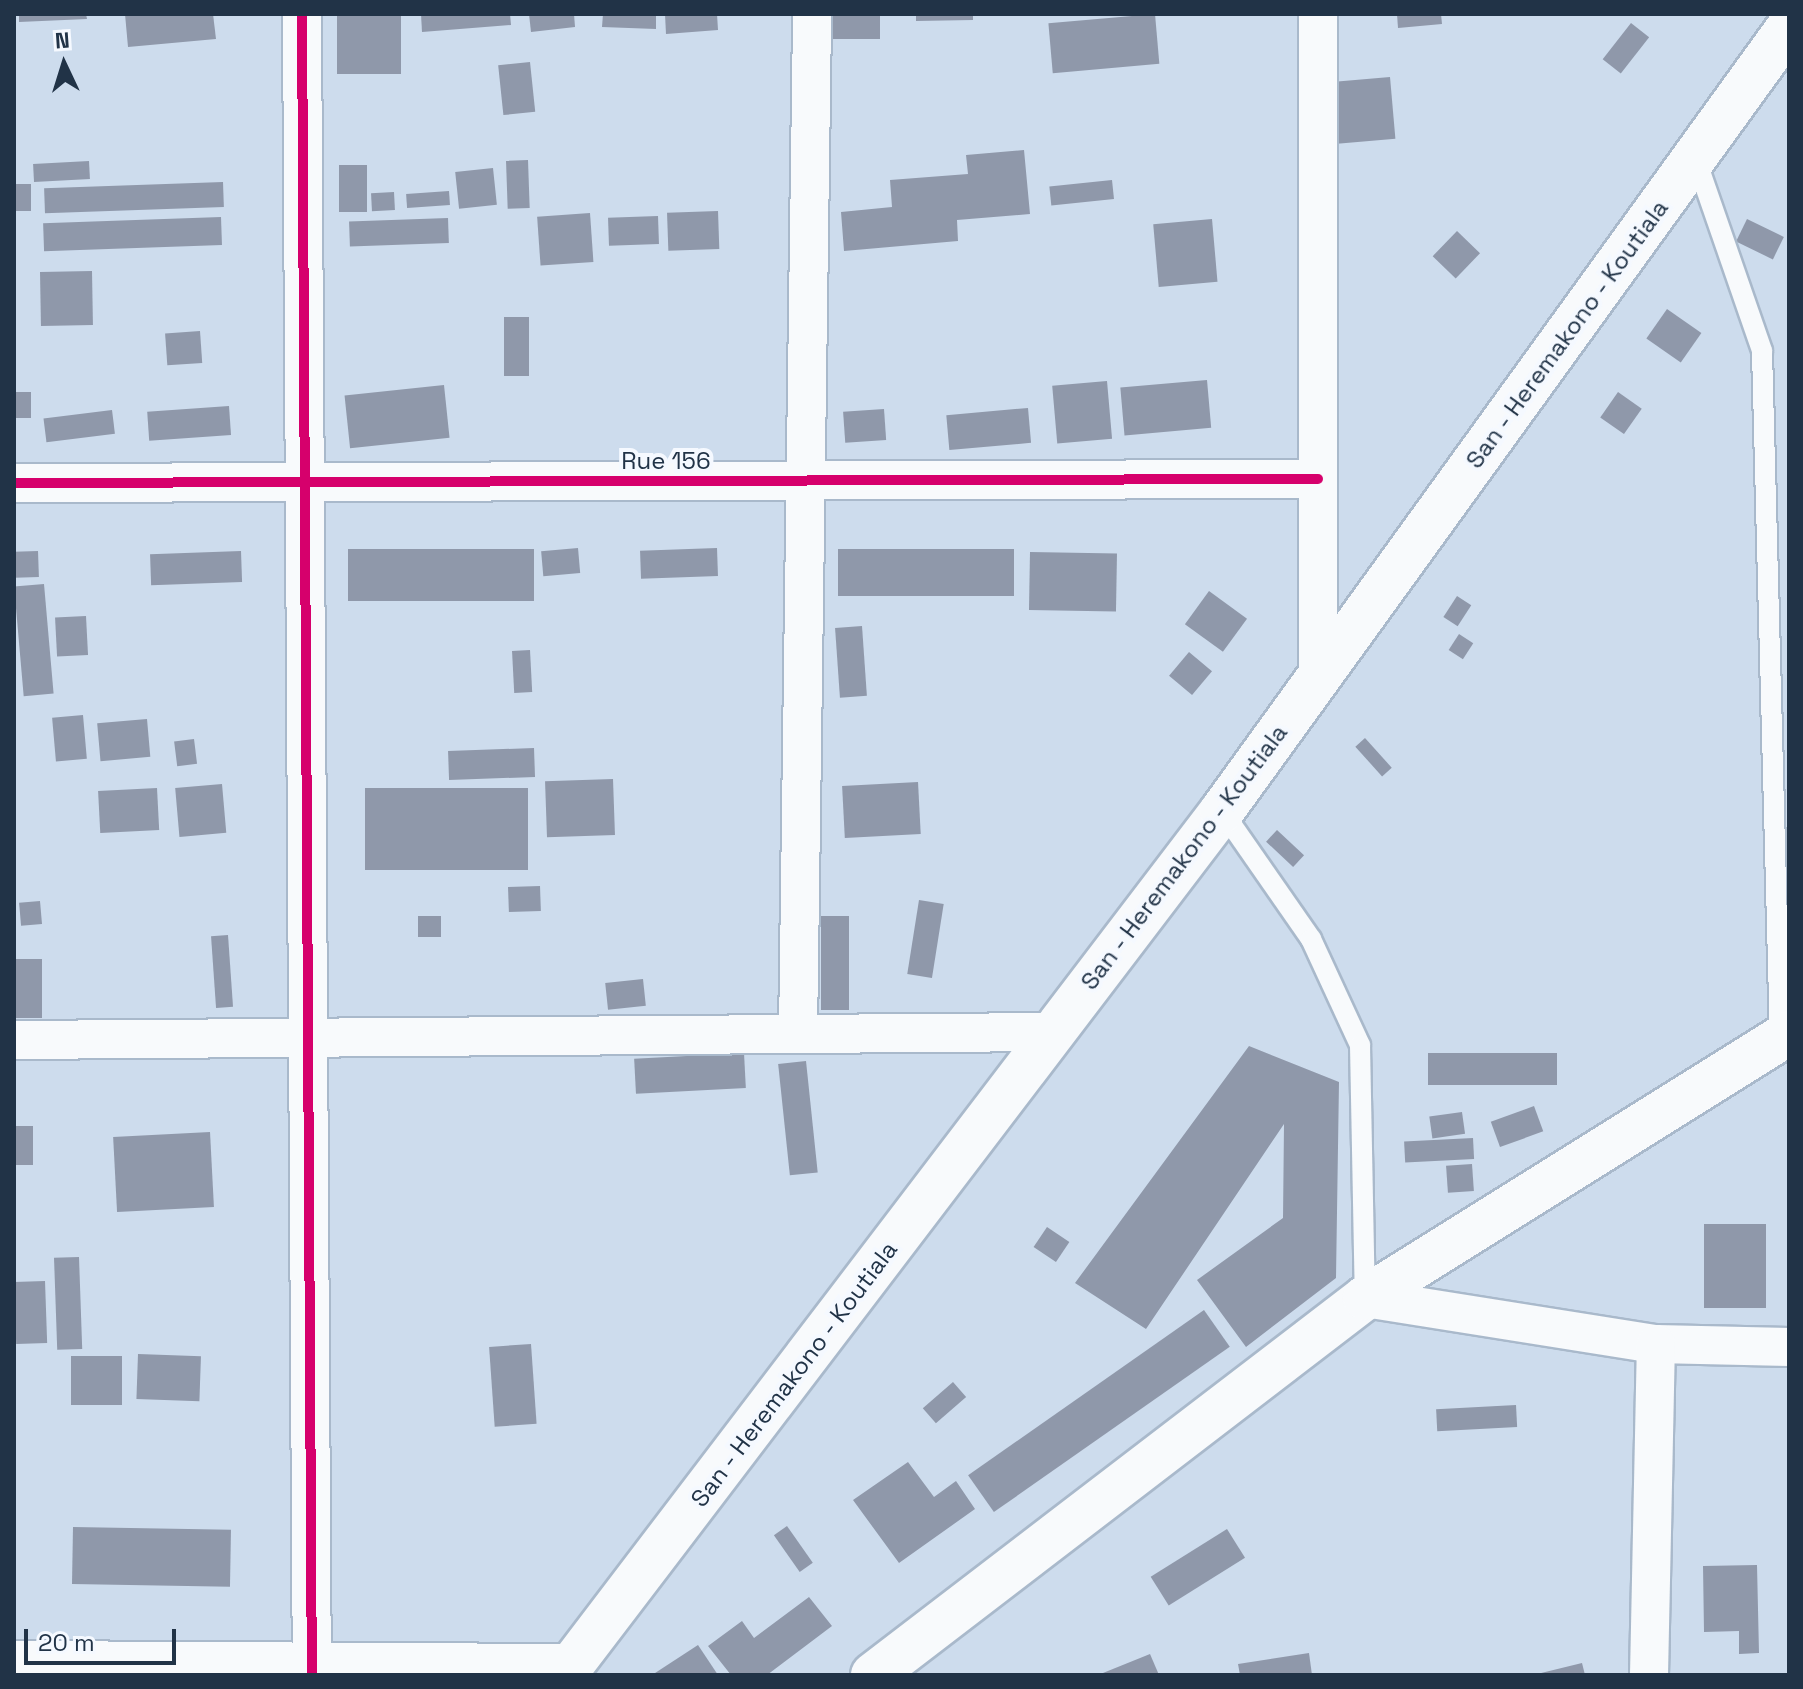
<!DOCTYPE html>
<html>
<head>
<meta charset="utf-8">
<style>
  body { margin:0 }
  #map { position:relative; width:1803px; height:1689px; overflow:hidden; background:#cddced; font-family:"Space Grotesk",sans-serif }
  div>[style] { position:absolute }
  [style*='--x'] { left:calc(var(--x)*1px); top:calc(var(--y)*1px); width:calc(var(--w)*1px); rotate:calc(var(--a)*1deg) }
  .building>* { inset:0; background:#8f98aa; transform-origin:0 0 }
  .roads { filter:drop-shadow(2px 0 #a9b9cb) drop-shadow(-2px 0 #a9b9cb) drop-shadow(0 2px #a9b9cb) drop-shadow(0 -2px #a9b9cb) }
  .service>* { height:20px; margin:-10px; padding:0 10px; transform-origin:10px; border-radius:10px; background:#f8fafc }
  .minor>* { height:38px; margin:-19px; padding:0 19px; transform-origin:19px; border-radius:19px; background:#f8fafc }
  .tertiary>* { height:44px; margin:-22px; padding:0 22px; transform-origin:22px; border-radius:22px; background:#f8fafc }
  .primary>* { height:44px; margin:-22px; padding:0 22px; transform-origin:22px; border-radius:22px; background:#f8fafc }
  .cycleway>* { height:10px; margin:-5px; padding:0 5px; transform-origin:5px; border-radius:5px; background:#d6006c }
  span { translate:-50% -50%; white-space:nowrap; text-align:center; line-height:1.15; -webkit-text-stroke:8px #f5f9ff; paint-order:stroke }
  .street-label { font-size:24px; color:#213347 }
  .frame { position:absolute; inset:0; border:16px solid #213347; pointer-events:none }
  .north { position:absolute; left:24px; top:24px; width:80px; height:80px; -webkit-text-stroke:6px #f5f9ff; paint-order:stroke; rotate:356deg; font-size:22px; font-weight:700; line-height:32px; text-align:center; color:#213347 }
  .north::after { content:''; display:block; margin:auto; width:28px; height:36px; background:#213347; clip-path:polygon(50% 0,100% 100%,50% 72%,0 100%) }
  .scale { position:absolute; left:24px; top:1629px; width:152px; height:36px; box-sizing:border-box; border:4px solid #213347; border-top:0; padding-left:10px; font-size:24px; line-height:28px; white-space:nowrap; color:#213347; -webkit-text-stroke:6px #f5f9ff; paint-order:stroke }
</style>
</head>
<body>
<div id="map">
  <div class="building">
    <i style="clip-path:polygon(19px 14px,86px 14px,87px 19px,19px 22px)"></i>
    <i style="clip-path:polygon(125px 14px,213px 14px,216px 39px,128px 47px)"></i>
    <i style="left:337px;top:14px;width:64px;height:60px"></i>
    <i style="clip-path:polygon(421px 14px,510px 14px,511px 25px,422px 32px)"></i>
    <i style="clip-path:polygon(529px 14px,574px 14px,575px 27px,531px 32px)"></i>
    <i style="clip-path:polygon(603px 14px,656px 14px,656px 29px,602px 27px)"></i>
    <i style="clip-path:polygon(665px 14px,717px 14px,718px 30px,666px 34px)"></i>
    <i style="left:832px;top:14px;width:48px;height:25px"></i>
    <i style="clip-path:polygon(916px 14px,973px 14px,973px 20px,916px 21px)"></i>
    <i style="left:1155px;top:14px;width:50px;height:107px;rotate:85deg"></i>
    <i style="clip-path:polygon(1397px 14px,1441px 14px,1442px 24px,1398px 28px)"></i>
    <i style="left:1631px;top:23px;width:23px;height:46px;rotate:38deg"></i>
    <i style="left:530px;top:62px;width:50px;height:32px;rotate:84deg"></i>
    <i style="left:1390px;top:77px;width:62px;height:70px;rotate:85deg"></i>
    <i style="clip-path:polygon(1024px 150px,1030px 214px,957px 220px,958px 241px,844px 251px,841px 212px,892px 207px,890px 180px,968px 174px,966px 155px)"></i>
    <i style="left:528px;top:160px;width:48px;height:22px;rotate:88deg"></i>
    <i style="left:89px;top:161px;width:18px;height:56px;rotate:87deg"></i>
    <i style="left:367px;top:165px;width:47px;height:28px;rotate:90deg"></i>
    <i style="left:493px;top:168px;width:37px;height:38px;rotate:84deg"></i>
    <i style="left:1112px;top:180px;width:19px;height:63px;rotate:84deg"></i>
    <i style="left:223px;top:182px;width:25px;height:179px;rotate:88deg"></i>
    <i style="left:14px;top:184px;width:17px;height:27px"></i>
    <i style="left:449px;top:191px;width:14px;height:43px;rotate:86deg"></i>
    <i style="left:394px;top:192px;width:18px;height:23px;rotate:87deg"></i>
    <i style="left:718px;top:211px;width:38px;height:51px;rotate:88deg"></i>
    <i style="left:590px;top:213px;width:49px;height:53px;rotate:86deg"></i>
    <i style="left:658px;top:216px;width:28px;height:50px;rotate:88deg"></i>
    <i style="left:221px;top:217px;width:28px;height:178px;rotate:88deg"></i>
    <i style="left:448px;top:218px;width:25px;height:99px;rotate:88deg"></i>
    <i style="left:1212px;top:219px;width:63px;height:59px;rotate:85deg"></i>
    <i style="left:1747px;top:219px;width:41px;height:25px;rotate:26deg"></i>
    <i style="left:1457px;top:231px;width:32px;height:35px;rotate:44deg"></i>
    <i style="left:92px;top:271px;width:54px;height:52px;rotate:89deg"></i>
    <i style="left:1667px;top:309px;width:42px;height:36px;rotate:35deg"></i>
    <i style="left:504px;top:317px;width:25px;height:59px"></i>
    <i style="left:200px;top:331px;width:32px;height:35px;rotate:86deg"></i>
    <i style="left:1207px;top:380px;width:48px;height:87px;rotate:85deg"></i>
    <i style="left:1107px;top:381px;width:58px;height:55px;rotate:85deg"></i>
    <i style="left:444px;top:385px;width:53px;height:100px;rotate:84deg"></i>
    <i style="left:14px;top:392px;width:17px;height:26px"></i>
    <i style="left:1618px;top:392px;width:29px;height:31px;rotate:35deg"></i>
    <i style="left:229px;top:406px;width:29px;height:82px;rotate:86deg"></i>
    <i style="left:1028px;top:408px;width:35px;height:82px;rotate:85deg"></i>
    <i style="left:884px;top:409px;width:31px;height:41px;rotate:86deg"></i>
    <i style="left:112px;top:410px;width:24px;height:69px;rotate:83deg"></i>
    <i style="left:578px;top:548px;width:25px;height:37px;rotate:85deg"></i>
    <i style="left:717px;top:548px;width:28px;height:77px;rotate:88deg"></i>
    <i style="left:534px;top:549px;width:52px;height:186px;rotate:90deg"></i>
    <i style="left:1014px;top:549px;width:47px;height:176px;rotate:90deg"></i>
    <i style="left:38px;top:551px;width:26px;height:24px;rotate:88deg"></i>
    <i style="left:241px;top:551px;width:31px;height:91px;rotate:88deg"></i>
    <i style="left:1030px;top:552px;width:87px;height:58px;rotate:1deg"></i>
    <i style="left:44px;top:584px;width:110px;height:30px;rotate:85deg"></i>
    <i style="left:1209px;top:591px;width:47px;height:41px;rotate:36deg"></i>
    <i style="left:1457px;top:596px;width:17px;height:25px;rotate:33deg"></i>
    <i style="left:86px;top:616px;width:39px;height:31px;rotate:87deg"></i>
    <i style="left:862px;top:626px;width:70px;height:27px;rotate:86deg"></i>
    <i style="left:1459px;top:634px;width:17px;height:19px;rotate:33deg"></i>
    <i style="left:530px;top:650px;width:42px;height:18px;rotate:87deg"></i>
    <i style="left:1189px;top:652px;width:30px;height:31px;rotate:40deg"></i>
    <i style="left:83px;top:715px;width:44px;height:31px;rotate:85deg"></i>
    <i style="left:147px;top:719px;width:38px;height:50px;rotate:85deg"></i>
    <i style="left:1365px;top:738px;width:40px;height:13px;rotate:48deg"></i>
    <i style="left:194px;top:739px;width:25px;height:20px;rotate:83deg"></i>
    <i style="left:534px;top:748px;width:29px;height:86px;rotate:88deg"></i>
    <i style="left:613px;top:779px;width:56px;height:68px;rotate:88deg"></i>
    <i style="left:918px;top:782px;width:52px;height:76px;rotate:87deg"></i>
    <i style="left:222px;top:784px;width:49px;height:47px;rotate:85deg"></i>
    <i style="left:157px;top:788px;width:42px;height:59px;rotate:87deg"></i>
    <i style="left:528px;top:788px;width:82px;height:163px;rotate:90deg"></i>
    <i style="left:1277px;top:830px;width:37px;height:16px;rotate:43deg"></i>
    <i style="left:540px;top:886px;width:25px;height:32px;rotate:88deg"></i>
    <i style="left:919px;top:900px;width:25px;height:75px;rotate:9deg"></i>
    <i style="left:40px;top:901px;width:23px;height:21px;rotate:85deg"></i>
    <i style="left:418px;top:916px;width:23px;height:21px"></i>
    <i style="left:821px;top:916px;width:28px;height:94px"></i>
    <i style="left:228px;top:935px;width:72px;height:17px;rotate:86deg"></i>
    <i style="left:14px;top:959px;width:28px;height:59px"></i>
    <i style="left:643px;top:979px;width:27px;height:38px;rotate:84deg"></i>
    <i style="clip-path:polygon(1249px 1046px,1339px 1082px,1336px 1278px,1246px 1347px,1197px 1280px,1283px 1218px,1284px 1124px,1146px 1329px,1075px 1283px)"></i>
    <i style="left:744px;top:1053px;width:35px;height:110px;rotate:87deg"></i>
    <i style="left:1428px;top:1053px;width:129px;height:32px"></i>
    <i style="left:806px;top:1061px;width:112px;height:28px;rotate:84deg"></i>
    <i style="left:1534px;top:1106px;width:27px;height:46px;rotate:70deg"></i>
    <i style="left:1462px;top:1112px;width:22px;height:33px;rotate:82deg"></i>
    <i style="left:14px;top:1126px;width:19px;height:39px"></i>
    <i style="left:210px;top:1132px;width:75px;height:97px;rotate:87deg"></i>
    <i style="left:1473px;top:1138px;width:21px;height:69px;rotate:87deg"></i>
    <i style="left:1472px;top:1164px;width:27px;height:26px;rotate:86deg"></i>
    <i style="left:1704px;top:1224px;width:62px;height:84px"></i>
    <i style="left:1047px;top:1227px;width:27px;height:24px;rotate:34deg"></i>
    <i style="left:79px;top:1257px;width:92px;height:25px;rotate:88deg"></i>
    <i style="left:45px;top:1281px;width:62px;height:31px;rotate:88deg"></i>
    <i style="left:1204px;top:1310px;width:45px;height:288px;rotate:55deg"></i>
    <i style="left:531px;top:1344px;width:80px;height:42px;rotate:86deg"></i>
    <i style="left:138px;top:1354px;width:63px;height:45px;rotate:2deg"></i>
    <i style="left:71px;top:1356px;width:51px;height:49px"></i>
    <i style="left:953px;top:1382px;width:20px;height:40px;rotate:49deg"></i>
    <i style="left:1516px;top:1405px;width:22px;height:80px;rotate:87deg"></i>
    <i style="clip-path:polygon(908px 1462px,934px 1497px,956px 1481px,975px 1509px,899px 1563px,853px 1500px)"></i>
    <i style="left:787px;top:1526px;width:45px;height:16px;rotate:55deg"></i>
    <i style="left:73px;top:1527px;width:158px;height:57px;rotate:1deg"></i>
    <i style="left:1227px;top:1529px;width:34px;height:90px;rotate:58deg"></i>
    <i style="clip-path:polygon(1757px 1565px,1759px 1653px,1739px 1654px,1739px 1631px,1704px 1632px,1703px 1566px)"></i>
    <i style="clip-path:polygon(809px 1597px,832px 1626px,767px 1675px,731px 1675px,708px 1646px,742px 1621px,754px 1638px)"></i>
    <i style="clip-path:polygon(698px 1645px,718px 1675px,652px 1675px)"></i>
    <i style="clip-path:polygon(1309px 1653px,1312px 1675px,1240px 1675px,1238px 1664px)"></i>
    <i style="clip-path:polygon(1150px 1654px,1159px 1675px,1098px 1675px)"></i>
    <i style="clip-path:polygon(1582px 1663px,1585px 1675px,1537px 1675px,1537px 1674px)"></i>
  </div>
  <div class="roads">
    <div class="service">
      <i style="--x:1695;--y:157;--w:205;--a:70.9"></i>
      <i style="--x:1762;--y:351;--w:688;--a:88.5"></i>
      <i style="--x:1222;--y:811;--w:156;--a:55.2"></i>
      <i style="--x:1311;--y:939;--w:117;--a:65.2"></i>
      <i style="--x:1360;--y:1045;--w:252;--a:88.9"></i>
    </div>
    <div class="minor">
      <i style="--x:302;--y:14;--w:1661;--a:89.66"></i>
      <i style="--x:14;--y:483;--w:1304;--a:-0.18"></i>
      <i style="--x:1318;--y:677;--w:663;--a:-90"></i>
      <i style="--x:798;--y:1034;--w:1020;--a:-89.21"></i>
      <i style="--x:14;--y:1040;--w:1037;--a:-0.44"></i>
      <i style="--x:1365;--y:1298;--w:295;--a:9"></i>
      <i style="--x:1656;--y:1344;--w:133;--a:1.3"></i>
      <i style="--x:14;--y:1660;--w:561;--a:0.31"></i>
      <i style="--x:1649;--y:1675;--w:331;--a:-88.8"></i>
    </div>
    <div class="tertiary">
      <i style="--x:873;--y:1675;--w:620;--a:-37.46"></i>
      <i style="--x:1365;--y:1298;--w:500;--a:-32.01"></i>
    </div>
    <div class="primary">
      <i style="--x:564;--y:1675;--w:1086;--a:-52.71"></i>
      <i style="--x:1222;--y:811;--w:968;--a:-54.13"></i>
    </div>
  </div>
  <div class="cycleway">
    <i style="--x:302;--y:14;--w:1661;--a:89.66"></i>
    <i style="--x:14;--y:483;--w:1304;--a:-0.18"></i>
  </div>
  <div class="street-label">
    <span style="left:1567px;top:334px;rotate:-54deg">San - Heremakono - Koutiala</span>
    <span style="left:666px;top:461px">Rue 156</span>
    <span style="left:1184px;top:857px;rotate:-53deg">San - Heremakono - Koutiala</span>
    <span style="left:794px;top:1374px;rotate:-53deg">San - Heremakono - Koutiala</span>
  </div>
  <div class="frame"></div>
  <div class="north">N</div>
  <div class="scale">20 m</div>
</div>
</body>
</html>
